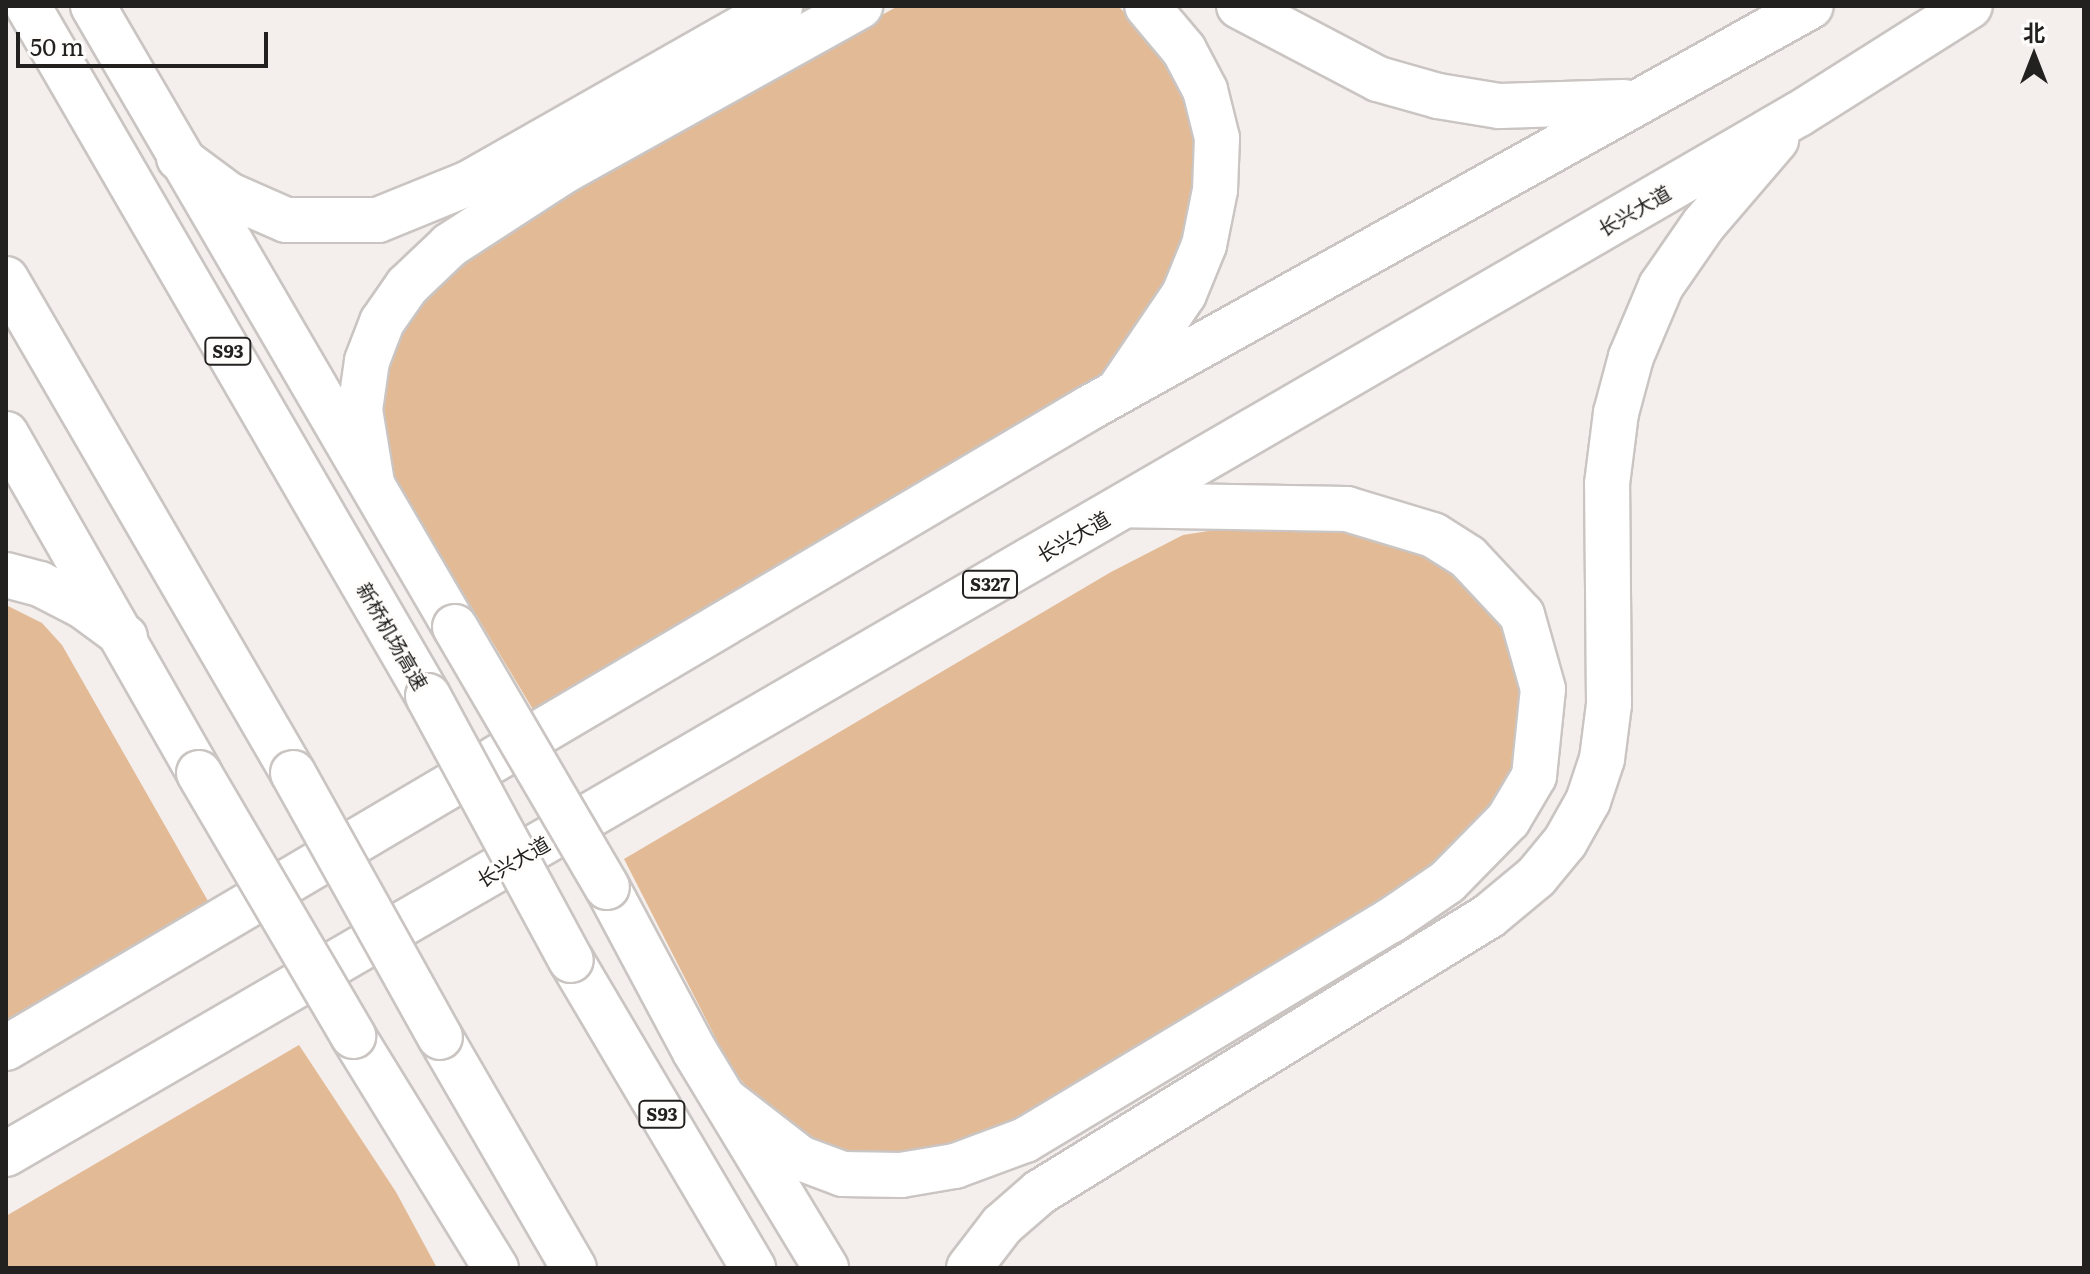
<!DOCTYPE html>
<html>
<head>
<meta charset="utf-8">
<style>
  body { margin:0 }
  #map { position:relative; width:2090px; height:1274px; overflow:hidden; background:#f4efec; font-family:Literata,"Noto Sans SC",serif }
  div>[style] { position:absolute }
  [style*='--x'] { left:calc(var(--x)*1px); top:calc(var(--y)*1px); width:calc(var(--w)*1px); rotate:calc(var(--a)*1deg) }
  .green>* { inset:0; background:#e3ba96 }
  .roads { filter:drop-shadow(2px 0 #cac5c2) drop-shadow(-2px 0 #cac5c2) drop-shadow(0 2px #cac5c2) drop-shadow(0 -2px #cac5c2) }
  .primary>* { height:44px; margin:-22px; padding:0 22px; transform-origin:22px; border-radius:22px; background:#fff }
  .trunk>* { height:44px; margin:-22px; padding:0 22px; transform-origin:22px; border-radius:22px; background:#fff }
  .bridges { filter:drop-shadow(2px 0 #cac5c2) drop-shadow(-2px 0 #cac5c2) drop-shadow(0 2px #cac5c2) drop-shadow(0 -2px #cac5c2) }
  .trunk-bridge>* { height:44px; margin:-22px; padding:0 22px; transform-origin:22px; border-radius:22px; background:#fff }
  span { translate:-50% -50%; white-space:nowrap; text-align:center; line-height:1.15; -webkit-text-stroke:6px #fffdfc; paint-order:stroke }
  .shield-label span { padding:2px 6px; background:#fffdfc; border:2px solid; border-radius:6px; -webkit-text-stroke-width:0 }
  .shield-label { font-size:18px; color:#232120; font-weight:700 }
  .street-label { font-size:20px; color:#232120 }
  .frame { position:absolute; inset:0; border:8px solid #232120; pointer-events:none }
  .north { position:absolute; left:1994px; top:16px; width:80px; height:80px; -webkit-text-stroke:6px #fffdfc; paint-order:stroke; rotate:0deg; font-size:22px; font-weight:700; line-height:32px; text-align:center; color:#232120 }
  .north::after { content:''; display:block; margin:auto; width:28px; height:36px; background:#232120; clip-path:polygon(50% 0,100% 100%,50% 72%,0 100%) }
  .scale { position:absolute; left:16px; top:32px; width:252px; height:36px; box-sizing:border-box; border:4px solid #232120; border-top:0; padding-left:10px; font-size:24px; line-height:28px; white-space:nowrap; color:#232120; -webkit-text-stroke:6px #fffdfc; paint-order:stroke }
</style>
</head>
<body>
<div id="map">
  <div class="green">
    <i style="clip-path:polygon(898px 6px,1118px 6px,1157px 44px,1188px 91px,1205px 151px,1199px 215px,1169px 286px,1121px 353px,1078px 399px,538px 718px,395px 479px,382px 443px,379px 410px,387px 362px,404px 314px,475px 244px)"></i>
    <i style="clip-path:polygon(1259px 523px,1373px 535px,1451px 570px,1495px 609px,1519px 648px,1528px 695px,1521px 758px,1504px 801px,1451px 860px,978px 1143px,912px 1158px,857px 1153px,808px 1141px,766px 1110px,731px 1068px,624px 859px,1111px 572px,1183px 535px)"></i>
    <i style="clip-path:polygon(6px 605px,42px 623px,62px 645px,208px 901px,6px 1021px)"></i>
    <i style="clip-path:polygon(299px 1045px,396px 1192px,437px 1268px,6px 1268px,6px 1216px)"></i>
  </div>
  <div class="roads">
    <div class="primary">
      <i style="--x:1239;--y:6;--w:157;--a:27.7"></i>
      <i style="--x:1378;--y:79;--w:62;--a:15.8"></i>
      <i style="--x:1438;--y:96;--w:62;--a:9.3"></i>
      <i style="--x:1499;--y:106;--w:126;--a:-1.8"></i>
      <i style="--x:179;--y:158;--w:62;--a:36.5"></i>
      <i style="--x:229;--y:195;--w:62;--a:23.7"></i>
      <i style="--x:286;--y:220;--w:92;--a:0"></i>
      <i style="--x:378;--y:220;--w:98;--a:-22.1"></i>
      <i style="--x:469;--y:183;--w:358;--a:-29.6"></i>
      <i style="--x:1121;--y:387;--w:112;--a:-55.9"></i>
      <i style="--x:1184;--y:294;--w:53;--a:-67.8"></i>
      <i style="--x:1204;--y:245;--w:56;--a:-78.7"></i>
      <i style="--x:1215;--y:190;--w:52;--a:-87.8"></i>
      <i style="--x:1217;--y:138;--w:49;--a:-104"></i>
      <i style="--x:1205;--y:90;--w:45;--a:-117.7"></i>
      <i style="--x:1184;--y:50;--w:57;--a:-130.1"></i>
      <i style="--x:372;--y:483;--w:74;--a:-99.3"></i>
      <i style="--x:360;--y:410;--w:49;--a:-81.9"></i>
      <i style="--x:367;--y:361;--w:42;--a:-69"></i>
      <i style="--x:382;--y:322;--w:44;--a:-55.2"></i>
      <i style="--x:407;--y:286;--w:59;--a:-43.6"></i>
      <i style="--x:450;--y:245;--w:136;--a:-33"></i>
      <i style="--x:564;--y:171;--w:339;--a:-29.1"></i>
      <i style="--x:6;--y:575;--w:35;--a:15"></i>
      <i style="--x:40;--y:584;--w:48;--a:27.1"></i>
      <i style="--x:83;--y:606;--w:52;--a:36.4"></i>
      <i style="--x:6;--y:1048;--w:1258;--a:-30.58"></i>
      <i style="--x:1089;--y:408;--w:826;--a:-29.11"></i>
      <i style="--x:725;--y:1100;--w:95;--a:37.7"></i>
      <i style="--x:800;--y:1158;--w:46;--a:20.4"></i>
      <i style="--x:843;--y:1174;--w:58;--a:1"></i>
      <i style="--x:901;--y:1175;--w:55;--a:-9.5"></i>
      <i style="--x:955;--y:1166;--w:75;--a:-20.4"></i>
      <i style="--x:1025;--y:1140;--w:426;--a:-31"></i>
      <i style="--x:1390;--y:921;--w:69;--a:-34.4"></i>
      <i style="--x:1447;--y:882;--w:87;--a:-45.5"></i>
      <i style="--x:1508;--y:820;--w:51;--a:-59.4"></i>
      <i style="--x:1534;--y:776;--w:87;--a:-84.1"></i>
      <i style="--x:1543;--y:689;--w:77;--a:-105.8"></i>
      <i style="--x:1522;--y:615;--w:79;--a:-133"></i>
      <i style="--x:1468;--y:557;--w:41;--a:-147.8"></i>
      <i style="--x:1433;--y:535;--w:90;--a:-163.2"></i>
      <i style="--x:1347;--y:509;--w:221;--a:-179"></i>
      <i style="--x:6;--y:1154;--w:2073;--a:-30.12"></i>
      <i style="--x:1799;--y:114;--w:202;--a:-32.3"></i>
      <i style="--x:969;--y:1268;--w:54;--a:-52.5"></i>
      <i style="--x:1002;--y:1225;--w:50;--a:-41"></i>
      <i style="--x:1040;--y:1192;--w:527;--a:-31.58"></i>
      <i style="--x:1489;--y:916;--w:61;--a:-39.7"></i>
      <i style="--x:1536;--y:877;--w:45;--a:-50.4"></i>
      <i style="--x:1565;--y:842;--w:47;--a:-60.7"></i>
      <i style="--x:1588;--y:801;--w:44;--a:-71.6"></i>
      <i style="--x:1602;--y:759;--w:55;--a:-82.7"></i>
      <i style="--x:1609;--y:704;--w:220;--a:-90.5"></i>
      <i style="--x:1607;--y:484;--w:72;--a:-82.8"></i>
      <i style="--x:1616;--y:413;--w:58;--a:-75"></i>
      <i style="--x:1631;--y:357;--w:77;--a:-67.1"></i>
      <i style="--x:1661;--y:286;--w:75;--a:-55.3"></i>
      <i style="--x:1704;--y:224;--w:111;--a:-49.4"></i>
    </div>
    <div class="trunk">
      <i style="--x:28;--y:6;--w:798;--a:59.9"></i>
      <i style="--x:93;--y:6;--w:719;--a:59.76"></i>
      <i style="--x:6;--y:279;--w:571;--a:59.84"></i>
      <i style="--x:6;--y:434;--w:390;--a:60.3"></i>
      <i style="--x:607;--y:887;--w:185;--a:61.9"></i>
      <i style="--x:694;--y:1050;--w:255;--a:58.8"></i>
      <i style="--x:571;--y:960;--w:358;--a:59.4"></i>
      <i style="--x:353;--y:1036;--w:273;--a:58.4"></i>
      <i style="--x:440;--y:1037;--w:267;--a:59.9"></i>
    </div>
  </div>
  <div class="bridges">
    <div class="trunk-bridge">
      <i style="--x:455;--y:627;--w:301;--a:59.7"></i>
      <i style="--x:428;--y:696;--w:300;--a:61.6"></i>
      <i style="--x:199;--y:773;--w:305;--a:59.6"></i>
      <i style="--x:293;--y:773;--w:302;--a:60.9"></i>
    </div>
  </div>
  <div class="shield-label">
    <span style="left:228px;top:351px">S93</span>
    <span style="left:990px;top:584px">S327</span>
    <span style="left:662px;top:1114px">S93</span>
  </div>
  <div class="street-label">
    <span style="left:1634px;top:210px;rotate:-30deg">长兴大道</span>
    <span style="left:1073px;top:536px;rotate:-30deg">长兴大道</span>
    <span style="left:393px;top:636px;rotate:60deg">新桥机场高速</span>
    <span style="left:513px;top:861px;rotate:-30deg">长兴大道</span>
  </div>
  <div class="frame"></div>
  <div class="north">北</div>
  <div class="scale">50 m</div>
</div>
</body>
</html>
